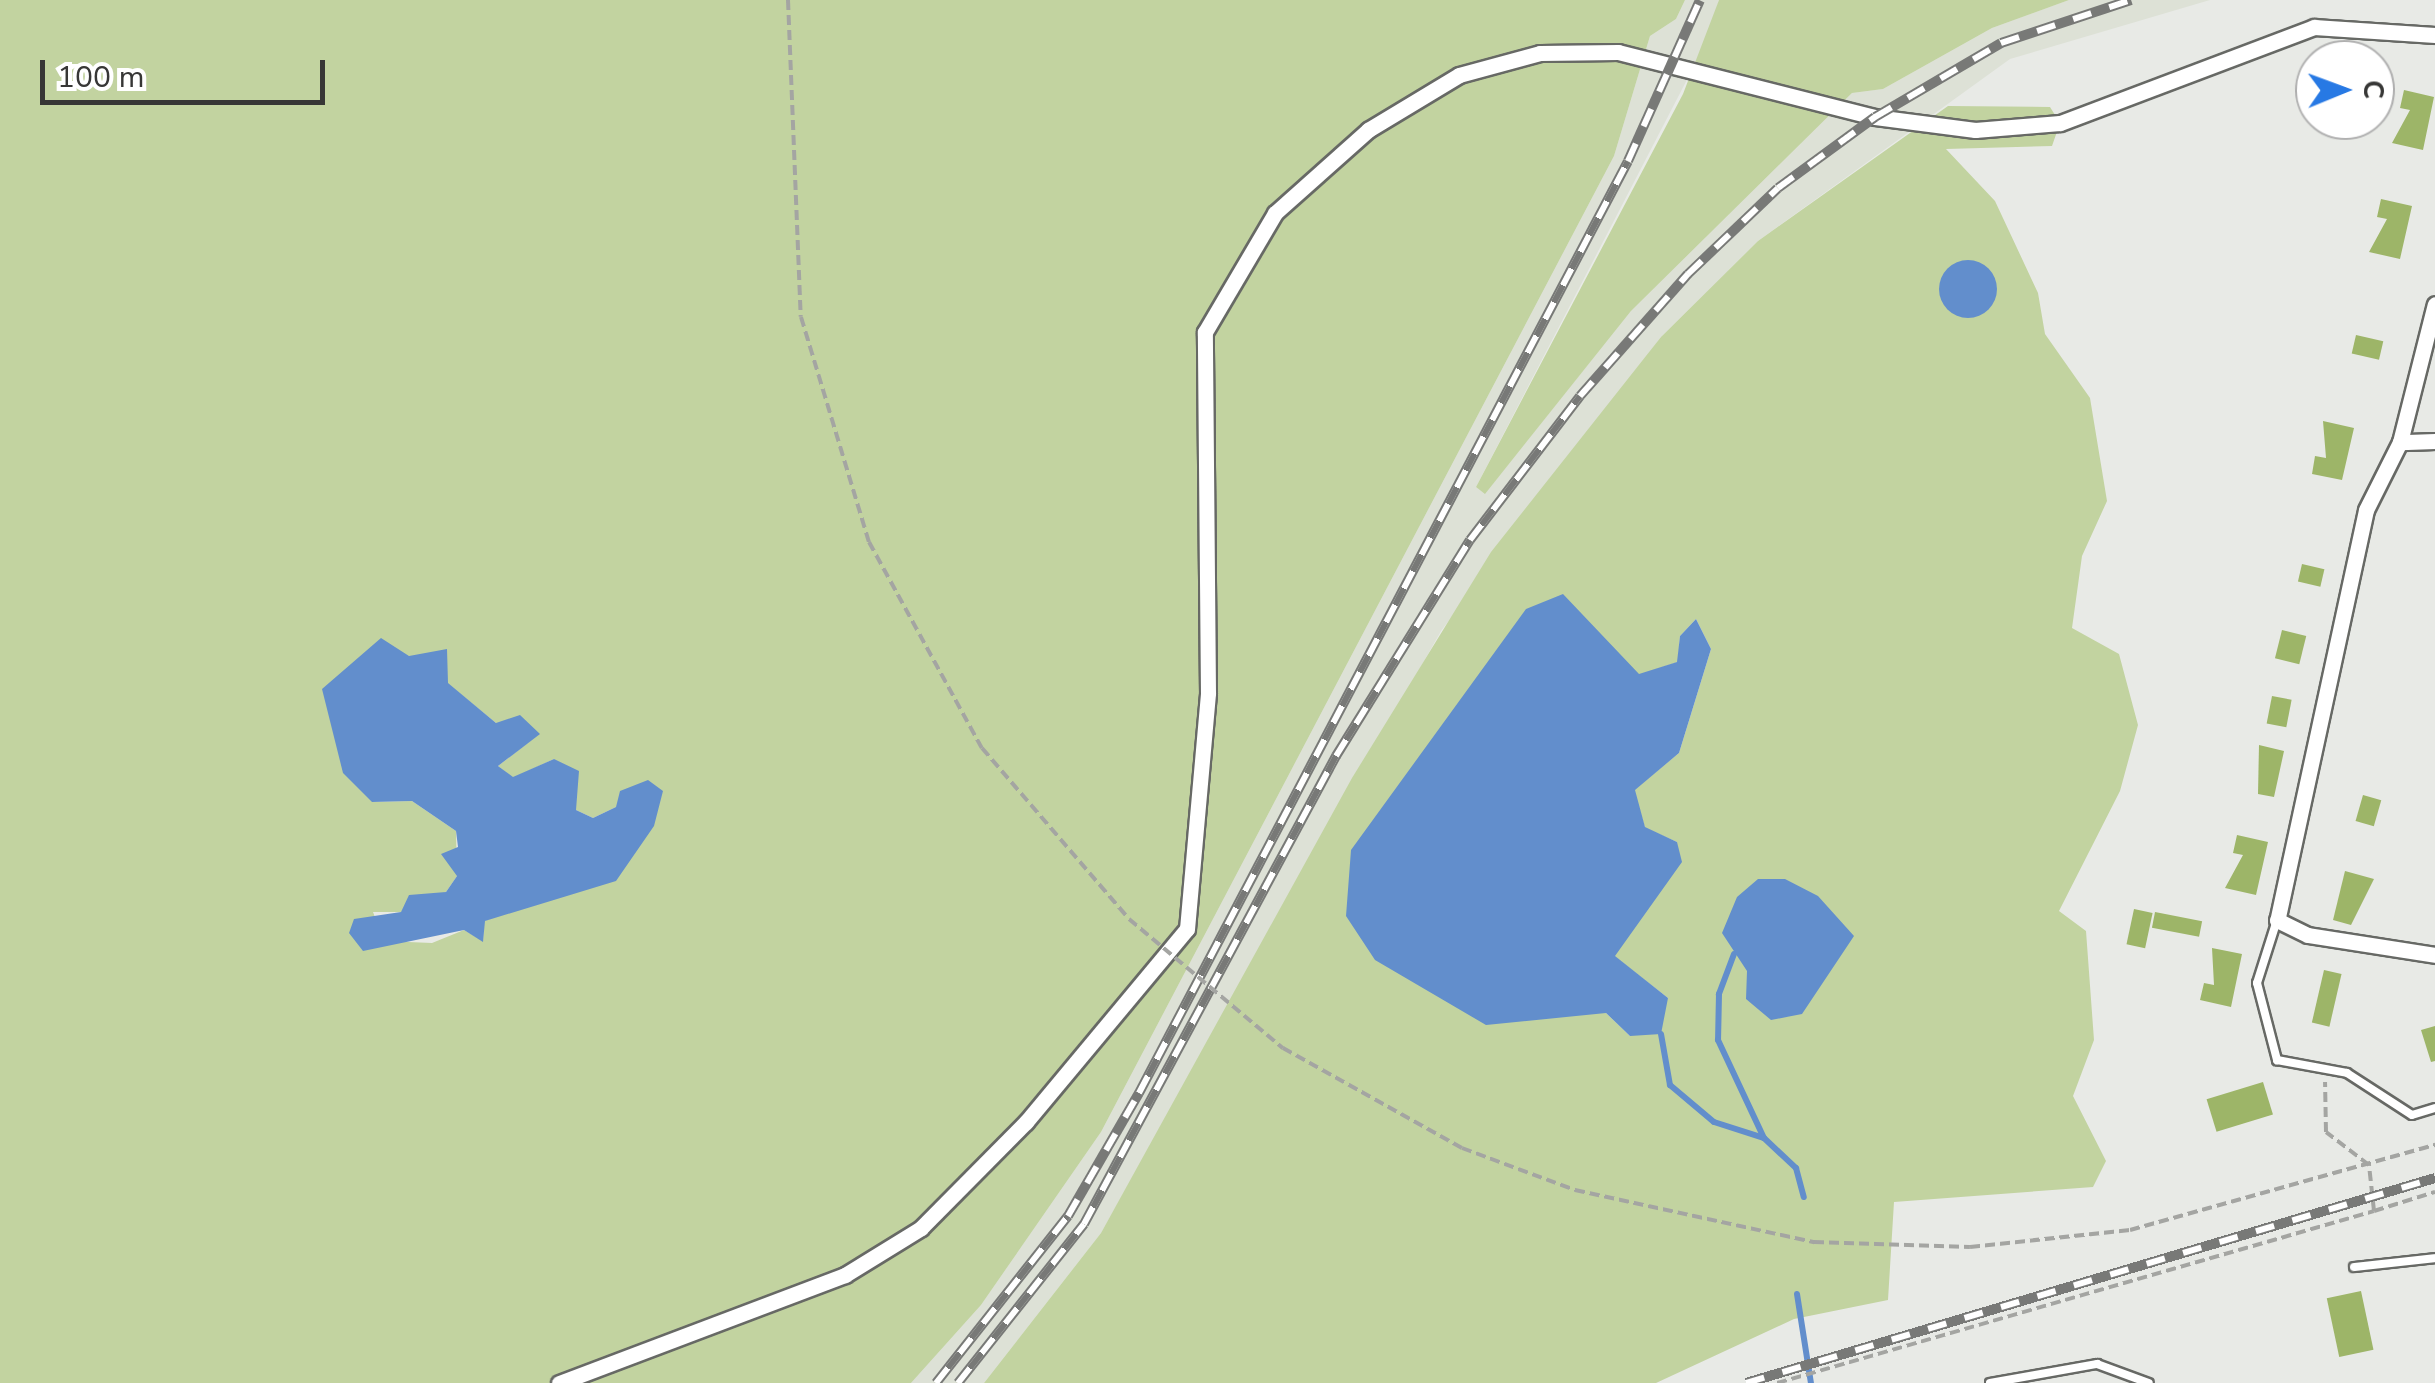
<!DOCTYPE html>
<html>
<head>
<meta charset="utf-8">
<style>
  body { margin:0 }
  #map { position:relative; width:2435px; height:1383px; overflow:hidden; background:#e8eae6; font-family:"Nunito Sans",sans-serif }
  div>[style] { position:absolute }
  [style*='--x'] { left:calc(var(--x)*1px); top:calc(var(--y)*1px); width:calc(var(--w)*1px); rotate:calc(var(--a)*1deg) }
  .built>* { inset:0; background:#dde1d6 }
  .green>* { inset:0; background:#c2d3a0 }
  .water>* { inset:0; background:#628ecc }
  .round { border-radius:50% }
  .stream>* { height:6px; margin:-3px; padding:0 3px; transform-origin:3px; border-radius:3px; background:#628ecc }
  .building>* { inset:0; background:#9db568; transform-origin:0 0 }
  .path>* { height:4px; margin-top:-2px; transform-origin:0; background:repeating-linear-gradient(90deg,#a4a5a2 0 10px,transparent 0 15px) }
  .roads { filter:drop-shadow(2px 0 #676965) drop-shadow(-2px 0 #676965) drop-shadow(0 2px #676965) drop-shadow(0 -2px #676965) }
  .lane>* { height:8px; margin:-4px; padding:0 4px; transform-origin:4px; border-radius:4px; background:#fff }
  .street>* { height:15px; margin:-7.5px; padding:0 7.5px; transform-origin:7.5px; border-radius:7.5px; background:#fff }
  .rail>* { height:10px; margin-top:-5px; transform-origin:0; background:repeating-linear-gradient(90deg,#fff 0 19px,#787977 0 38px); box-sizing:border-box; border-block:2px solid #787977 }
  .path-bridge>* { height:4px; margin-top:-2px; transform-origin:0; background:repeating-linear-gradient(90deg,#a4a5a2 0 10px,transparent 0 15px) }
  span { translate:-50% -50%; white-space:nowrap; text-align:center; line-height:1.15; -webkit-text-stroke:8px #fff; paint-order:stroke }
  .north { position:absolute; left:2295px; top:40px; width:100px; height:100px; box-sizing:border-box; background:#fff; border:2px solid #afafaf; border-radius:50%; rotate:89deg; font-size:28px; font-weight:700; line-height:40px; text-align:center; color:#373736 }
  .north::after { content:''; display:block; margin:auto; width:35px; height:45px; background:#2779e4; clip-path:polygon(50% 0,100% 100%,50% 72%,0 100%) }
  .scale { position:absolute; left:40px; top:60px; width:285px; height:45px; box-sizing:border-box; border:5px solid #373736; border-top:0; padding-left:12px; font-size:30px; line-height:35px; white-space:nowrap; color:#373736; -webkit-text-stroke:8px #fff; paint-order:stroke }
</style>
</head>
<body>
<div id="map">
  <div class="built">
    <i style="clip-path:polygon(1685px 0,1719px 0,1706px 43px,1476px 487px,1485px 493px,1631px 311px,1852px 93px,1883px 89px,1992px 28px,2069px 0,2210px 0,2010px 59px,1758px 241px,1661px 337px,1441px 631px,1101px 1233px,984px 1383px,911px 1383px,981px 1305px,1101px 1132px,1614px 156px,1650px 36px,1676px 19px)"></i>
  </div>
  <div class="green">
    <i style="clip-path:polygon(evenodd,0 0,1685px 0,1676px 19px,1650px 36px,1614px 156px,1101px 1132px,981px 1305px,911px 1383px,0 1383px,0 0,447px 683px,496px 723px,539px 734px,498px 766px,513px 778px,554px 759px,576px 810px,593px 818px,616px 807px,563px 893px,484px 921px,483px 941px,464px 930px,432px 943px,384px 941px,373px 912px,401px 912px,446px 892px,457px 876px,456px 831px,412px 801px,372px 802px,447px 683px)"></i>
    <i style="clip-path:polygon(1719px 0,2069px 0,1992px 28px,1883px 89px,1852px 93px,1631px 311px,1485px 494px,1476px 487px,1683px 94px)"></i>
    <i style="clip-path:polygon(evenodd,1948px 106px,2050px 107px,2060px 123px,2052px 146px,1946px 149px,1995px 201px,2038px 293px,2045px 334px,2090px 398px,2107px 501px,2082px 556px,2072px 628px,2119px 654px,2138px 725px,2120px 791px,2059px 911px,2086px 931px,2094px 1040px,2073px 1096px,2106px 1161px,2093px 1187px,1894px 1202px,1888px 1300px,1794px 1319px,1656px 1383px,984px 1383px,1101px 1233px,1352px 778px,1491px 552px,1661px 337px,1758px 241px,1948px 106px,1696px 619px,1711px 649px,1679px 753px,1634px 790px,1645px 828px,1677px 842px,1614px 956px,1668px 998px,1630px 1036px,1606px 1013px,1639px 675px,1678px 662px,1680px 636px,1696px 619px)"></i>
  </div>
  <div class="water">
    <i class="round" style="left:1939px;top:260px;width:58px;height:58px"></i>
    <i style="clip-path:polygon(1563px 594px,1639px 674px,1677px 662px,1680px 636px,1696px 619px,1711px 649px,1679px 753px,1635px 790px,1645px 827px,1677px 842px,1682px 862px,1615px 956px,1668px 998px,1661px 1034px,1630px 1036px,1606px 1013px,1486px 1025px,1375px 960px,1346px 916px,1351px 850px,1526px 609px)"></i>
    <i style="clip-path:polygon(381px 638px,409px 656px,447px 649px,448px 683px,496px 723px,520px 715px,540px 734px,498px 766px,513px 777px,554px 759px,579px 771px,576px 810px,593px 818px,616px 807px,620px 791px,648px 780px,663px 791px,654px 826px,616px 881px,485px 921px,483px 942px,464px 930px,363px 951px,349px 933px,354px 919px,401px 912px,409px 895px,446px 892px,457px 876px,441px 854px,458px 847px,456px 831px,412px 801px,372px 802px,343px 773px,322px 689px)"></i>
    <i style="clip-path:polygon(1758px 879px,1785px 879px,1818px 896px,1854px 936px,1802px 1014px,1771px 1020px,1746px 999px,1747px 971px,1722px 933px,1737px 897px)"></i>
  </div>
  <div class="stream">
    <i style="--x:1734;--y:954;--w:43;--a:110.6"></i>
    <i style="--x:1719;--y:994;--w:46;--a:91.2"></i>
    <i style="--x:1718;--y:1040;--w:108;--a:64.9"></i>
    <i style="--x:1661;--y:1034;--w:52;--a:80"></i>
    <i style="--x:1670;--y:1085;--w:57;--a:40.1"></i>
    <i style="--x:1714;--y:1122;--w:52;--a:17.7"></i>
    <i style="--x:1764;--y:1138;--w:44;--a:43.2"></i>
    <i style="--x:1796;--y:1168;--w:30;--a:75"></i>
    <i style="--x:1797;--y:1294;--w:90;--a:81.1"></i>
  </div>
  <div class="building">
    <i style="clip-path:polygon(2404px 90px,2434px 97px,2423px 150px,2392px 143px,2410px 110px,2400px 108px)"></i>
    <i style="clip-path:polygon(2381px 199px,2412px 206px,2400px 259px,2369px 252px,2387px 219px,2377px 217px)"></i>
    <i style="left:2356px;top:335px;width:28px;height:19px;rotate:13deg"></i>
    <i style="clip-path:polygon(2323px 421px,2354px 428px,2342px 480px,2312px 474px,2315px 456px,2326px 458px)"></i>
    <i style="left:2302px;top:564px;width:23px;height:18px;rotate:13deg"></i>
    <i style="left:2282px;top:630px;width:25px;height:29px;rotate:14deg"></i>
    <i style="left:2272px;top:696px;width:20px;height:28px;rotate:11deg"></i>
    <i style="clip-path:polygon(2259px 745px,2284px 751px,2274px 797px,2258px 794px)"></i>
    <i style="left:2363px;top:795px;width:19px;height:27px;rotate:16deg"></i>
    <i style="clip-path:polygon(2237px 835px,2268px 842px,2256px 895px,2225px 888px,2243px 855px,2233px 853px)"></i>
    <i style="clip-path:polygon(2345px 871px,2374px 879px,2351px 925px,2333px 920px)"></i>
    <i style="left:2134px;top:909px;width:19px;height:36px;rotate:12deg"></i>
    <i style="left:2155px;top:912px;width:48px;height:16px;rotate:11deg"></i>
    <i style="clip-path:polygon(2212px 948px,2242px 954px,2231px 1007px,2200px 1000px,2204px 983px,2214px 985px)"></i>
    <i style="left:2324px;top:970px;width:18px;height:54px;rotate:13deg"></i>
    <i style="clip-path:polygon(2435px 1026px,2435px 1061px,2431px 1062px,2421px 1030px)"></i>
    <i style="left:2263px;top:1082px;width:34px;height:59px;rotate:73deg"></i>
    <i style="left:2361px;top:1291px;width:60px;height:35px;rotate:78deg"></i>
  </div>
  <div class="path">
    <i style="--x:788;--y:0;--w:317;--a:87.7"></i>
    <i style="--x:801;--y:317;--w:235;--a:73.2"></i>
    <i style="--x:869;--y:542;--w:235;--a:61.3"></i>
    <i style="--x:982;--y:748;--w:225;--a:49.3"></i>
    <i style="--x:1283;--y:1048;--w:205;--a:29.2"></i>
    <i style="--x:1462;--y:1148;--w:121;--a:20.4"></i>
    <i style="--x:1575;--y:1190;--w:245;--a:12.3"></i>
    <i style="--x:1814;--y:1242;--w:156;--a:1.8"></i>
    <i style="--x:1970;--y:1247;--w:161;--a:-6.1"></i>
    <i style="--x:2130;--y:1230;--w:317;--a:-15.6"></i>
    <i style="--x:2374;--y:1211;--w:64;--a:-17.3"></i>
    <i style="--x:1777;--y:1383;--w:621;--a:-16.07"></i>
    <i style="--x:2374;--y:1211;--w:46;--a:-96.2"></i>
    <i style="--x:2369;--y:1165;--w:54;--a:-142.5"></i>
    <i style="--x:2326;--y:1132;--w:50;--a:-91.1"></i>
  </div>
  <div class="roads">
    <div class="lane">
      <i style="--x:2277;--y:920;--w:66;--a:107.6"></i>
      <i style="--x:2257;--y:983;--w:80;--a:75.4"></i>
      <i style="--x:2277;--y:1060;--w:71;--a:10.5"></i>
      <i style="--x:2347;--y:1073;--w:77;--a:32.9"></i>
      <i style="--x:2412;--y:1115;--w:24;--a:-17"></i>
      <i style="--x:2354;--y:1267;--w:81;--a:-6.3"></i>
      <i style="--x:1990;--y:1383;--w:109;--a:-10.1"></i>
      <i style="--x:2097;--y:1364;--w:55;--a:20.1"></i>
    </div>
    <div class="street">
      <i style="--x:2435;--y:441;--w:35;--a:178"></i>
      <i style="--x:2400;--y:442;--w:76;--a:116.6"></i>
      <i style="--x:2366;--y:510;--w:420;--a:102.2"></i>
      <i style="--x:2277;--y:920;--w:34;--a:26"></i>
      <i style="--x:2308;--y:935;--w:129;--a:8.9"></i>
      <i style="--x:2400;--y:442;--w:142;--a:-75.8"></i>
      <i style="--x:559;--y:1383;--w:306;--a:-20.7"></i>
      <i style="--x:845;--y:1275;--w:89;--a:-31.7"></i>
      <i style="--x:921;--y:1228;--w:149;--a:-45.3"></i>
      <i style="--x:1026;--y:1122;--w:251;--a:-50.2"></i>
      <i style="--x:1187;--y:929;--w:237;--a:-84.9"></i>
      <i style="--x:1208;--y:693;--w:361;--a:-90.5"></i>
      <i style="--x:1205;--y:332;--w:138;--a:-59.5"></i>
      <i style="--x:1275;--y:213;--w:125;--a:-41.7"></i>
      <i style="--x:1368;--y:130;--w:106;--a:-31.1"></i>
      <i style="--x:1459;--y:75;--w:84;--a:-15.2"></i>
      <i style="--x:1540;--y:53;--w:78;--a:-0.7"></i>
      <i style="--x:1618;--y:52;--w:265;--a:14.2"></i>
      <i style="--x:1875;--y:117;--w:101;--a:7.4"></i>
      <i style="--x:1975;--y:130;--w:85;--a:-4.7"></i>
      <i style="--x:2060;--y:123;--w:272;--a:-20.7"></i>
      <i style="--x:2314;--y:27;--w:121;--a:3.8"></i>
    </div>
  </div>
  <div class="rail">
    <i style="--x:936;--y:1383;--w:213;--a:-51.7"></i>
    <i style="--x:1068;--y:1216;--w:142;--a:-60"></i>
    <i style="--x:1139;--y:1093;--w:1052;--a:-62.31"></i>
    <i style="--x:1628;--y:161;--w:176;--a:-65.9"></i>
    <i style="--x:958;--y:1383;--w:203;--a:-51.6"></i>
    <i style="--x:1084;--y:1224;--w:532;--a:-61.7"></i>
    <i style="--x:1336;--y:756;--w:254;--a:-58.2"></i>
    <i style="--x:1470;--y:540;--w:181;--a:-52.6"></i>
    <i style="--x:1580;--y:396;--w:163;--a:-48.5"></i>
    <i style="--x:1688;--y:274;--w:124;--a:-43.7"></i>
    <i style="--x:1778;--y:188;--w:120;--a:-36.2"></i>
    <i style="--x:1875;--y:117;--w:146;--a:-30.4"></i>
    <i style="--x:2001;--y:43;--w:137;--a:-18.3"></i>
    <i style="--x:1746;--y:1383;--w:719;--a:-16.57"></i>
  </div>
  <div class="path-bridge">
    <i style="--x:1129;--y:919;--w:201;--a:40"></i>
  </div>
  <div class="north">С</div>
  <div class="scale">100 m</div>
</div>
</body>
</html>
